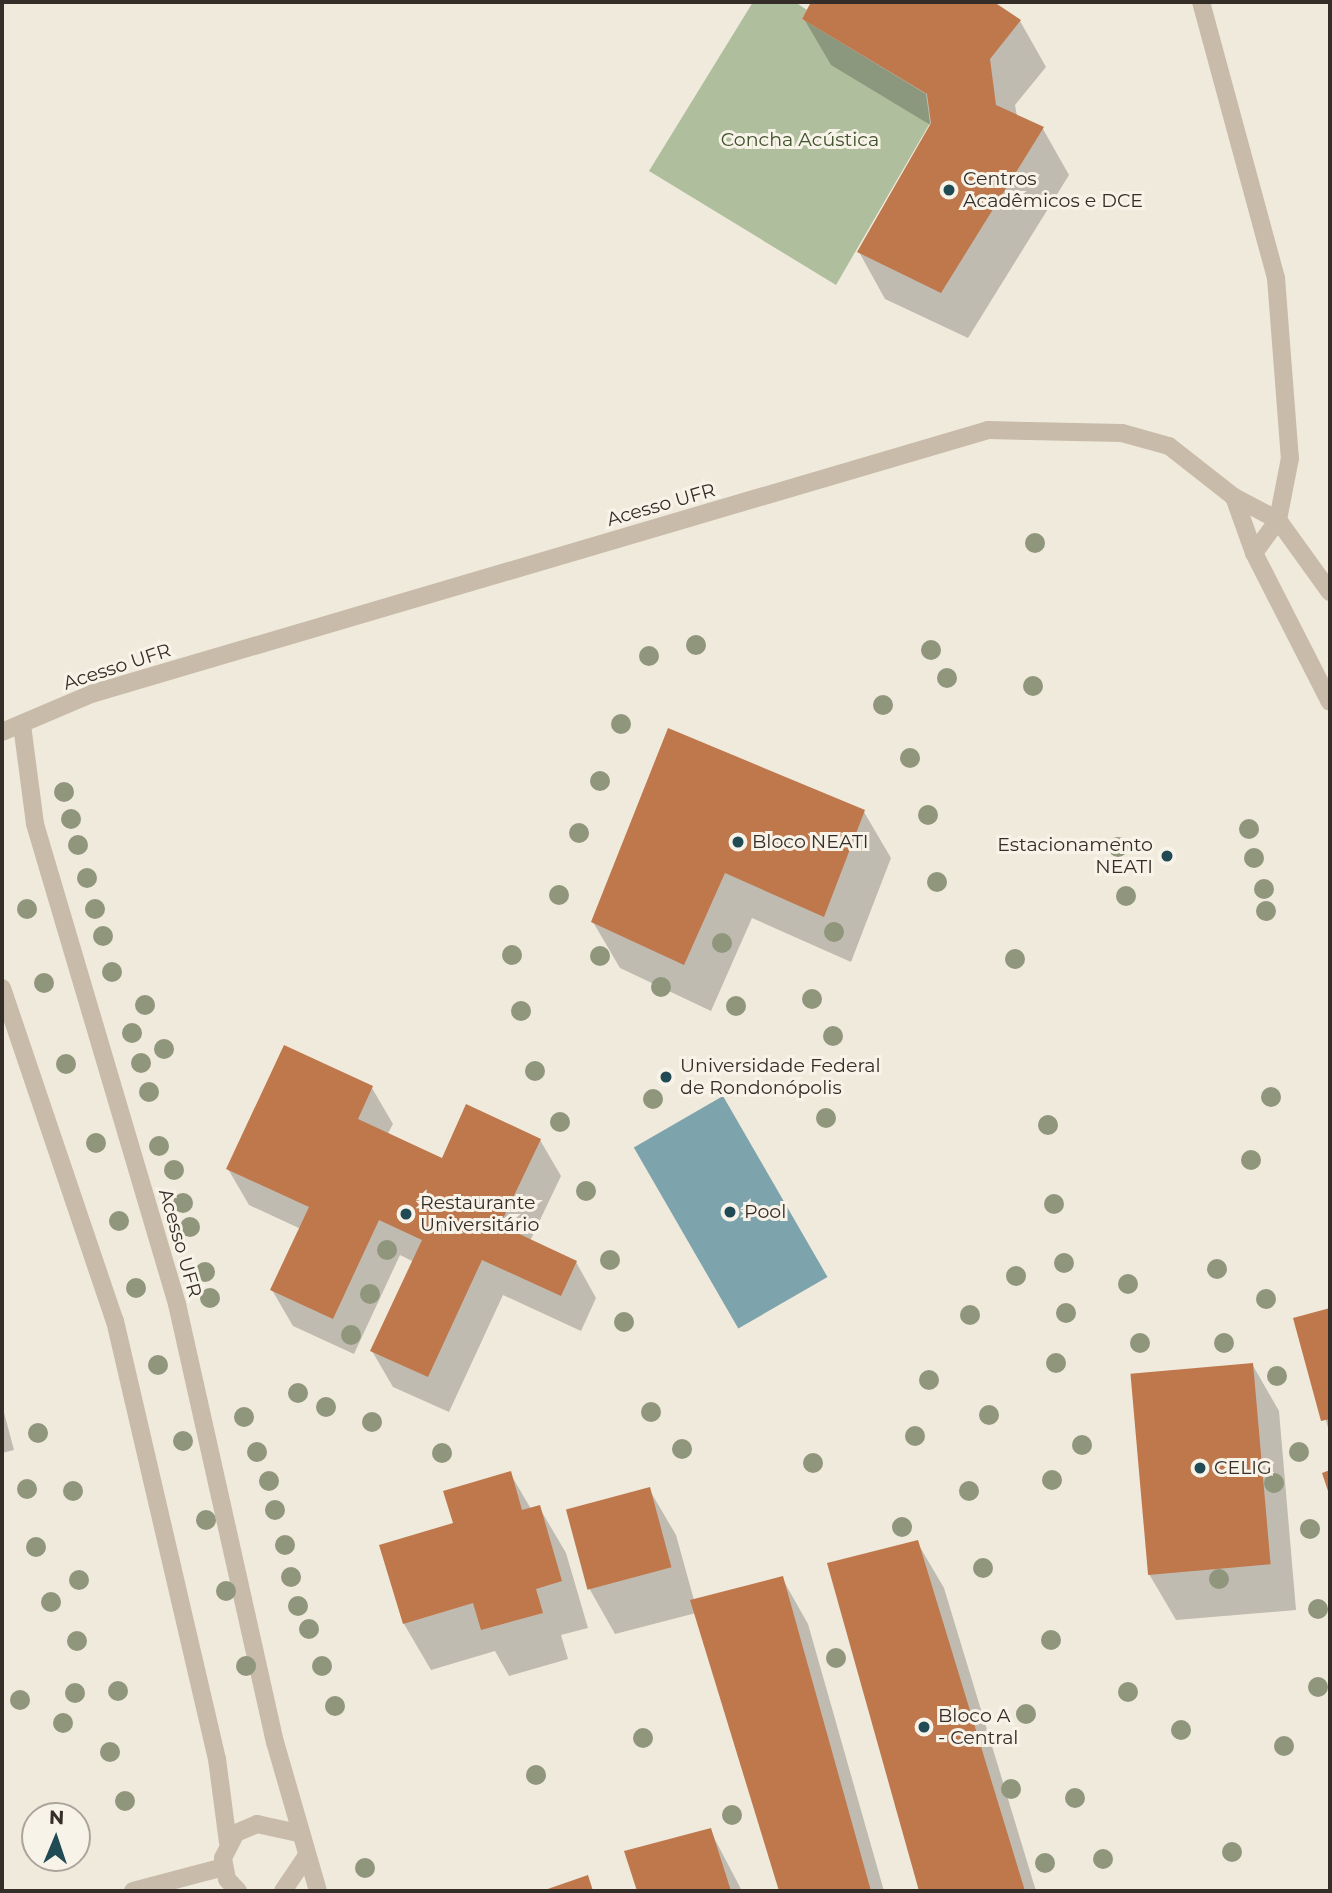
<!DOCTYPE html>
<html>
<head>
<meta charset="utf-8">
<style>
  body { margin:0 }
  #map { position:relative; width:1332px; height:1893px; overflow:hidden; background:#f0eadc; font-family:Montserrat,sans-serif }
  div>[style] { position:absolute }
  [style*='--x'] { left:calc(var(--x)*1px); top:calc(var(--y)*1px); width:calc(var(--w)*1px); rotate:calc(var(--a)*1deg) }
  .green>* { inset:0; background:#afbf9d }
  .water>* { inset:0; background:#7da4ac; transform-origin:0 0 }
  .shadow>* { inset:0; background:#0003 }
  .building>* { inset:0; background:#bf774c; transform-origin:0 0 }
  .service>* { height:18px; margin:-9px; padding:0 9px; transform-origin:9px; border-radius:9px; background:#c8bba9 }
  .trees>* { width:20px; height:20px; margin:-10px; border-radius:50%; background:#8f967c }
  .dots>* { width:19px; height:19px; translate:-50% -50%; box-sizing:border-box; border:4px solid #f8f3e8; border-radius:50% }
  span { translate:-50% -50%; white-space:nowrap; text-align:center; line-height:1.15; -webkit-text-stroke:6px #f8f3e8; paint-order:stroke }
  .park-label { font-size:19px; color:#40522d }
  .poi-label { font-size:19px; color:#352e28 }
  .left { translate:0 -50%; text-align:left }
  .right { translate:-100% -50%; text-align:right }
  .street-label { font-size:19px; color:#352e28 }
  .frame { position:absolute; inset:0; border:4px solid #352e28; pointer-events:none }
  .north { position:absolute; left:21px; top:1802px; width:70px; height:70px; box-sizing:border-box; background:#f8f3e8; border:2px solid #aaa49b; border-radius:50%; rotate:2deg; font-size:19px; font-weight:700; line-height:28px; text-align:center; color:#352e28 }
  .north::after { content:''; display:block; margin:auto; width:24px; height:32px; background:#204a54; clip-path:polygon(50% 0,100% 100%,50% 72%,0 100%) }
</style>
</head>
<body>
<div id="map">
  <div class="green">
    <i style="clip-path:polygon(753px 2px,795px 2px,807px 10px,802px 19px,926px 94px,930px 123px,836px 285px,649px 171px)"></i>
  </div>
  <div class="water">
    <i style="left:723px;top:1096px;width:209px;height:103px;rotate:60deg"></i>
  </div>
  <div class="shadow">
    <i style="clip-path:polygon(813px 2px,990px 2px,1020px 21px,1046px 67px,1015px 105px,1017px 116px,1043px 129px,1069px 175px,968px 338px,885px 299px,859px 252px,932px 126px,831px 65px,804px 19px)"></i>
    <i style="clip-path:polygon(864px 812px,891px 858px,851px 962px,752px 918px,711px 1011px,620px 968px,593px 922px)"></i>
    <i style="clip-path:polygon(372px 1088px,393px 1124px,387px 1135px,442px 1160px,540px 1140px,561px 1176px,530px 1241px,576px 1262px,596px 1298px,581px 1331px,503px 1295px,449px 1412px,393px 1387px,372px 1351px,414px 1262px,400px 1255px,354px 1354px,293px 1326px,272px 1290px,301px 1229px,249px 1205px,228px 1169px)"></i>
    <i style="clip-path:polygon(1330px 1310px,1330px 1434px,1295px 1319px)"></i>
    <i style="clip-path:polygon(1252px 1364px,1279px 1411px,1296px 1610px,1176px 1620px,1149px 1574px)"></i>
    <i style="clip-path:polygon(2px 1405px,14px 1450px,2px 1453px)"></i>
    <i style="clip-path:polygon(510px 1473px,531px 1509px,539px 1507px,566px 1553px,588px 1628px,561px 1635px,568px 1659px,509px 1676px,495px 1651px,431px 1670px,404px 1624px,455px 1524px)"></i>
    <i style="clip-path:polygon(649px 1489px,676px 1535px,694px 1600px,782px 1578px,808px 1624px,884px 1891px,781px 1891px,696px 1613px,615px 1634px,589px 1588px)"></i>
    <i style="clip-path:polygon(917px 1542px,944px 1588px,1036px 1891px,921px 1891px,830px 1564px)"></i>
    <i style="clip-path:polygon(710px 1830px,742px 1891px,639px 1891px,626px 1852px)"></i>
  </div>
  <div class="building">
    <i style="clip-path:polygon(811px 2px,994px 2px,1021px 20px,990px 59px,996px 105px,1044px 127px,941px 293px,857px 252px,931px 123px,927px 94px,802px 19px)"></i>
    <i style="clip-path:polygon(668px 728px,865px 810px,824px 917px,725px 873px,684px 965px,591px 922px)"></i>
    <i style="clip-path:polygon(284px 1045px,373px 1086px,358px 1119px,442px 1158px,466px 1104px,541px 1139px,500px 1225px,577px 1261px,561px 1296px,482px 1260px,428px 1377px,370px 1351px,422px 1240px,379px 1220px,333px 1319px,270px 1290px,309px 1207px,226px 1169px)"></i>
    <i style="clip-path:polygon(1330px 1308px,1330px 1419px,1321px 1421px,1293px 1318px)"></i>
    <i style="left:1253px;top:1363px;width:202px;height:123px;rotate:85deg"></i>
    <i style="clip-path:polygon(1330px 1470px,1330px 1497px,1322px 1473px)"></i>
    <i style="clip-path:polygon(511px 1471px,522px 1510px,540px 1505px,562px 1581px,536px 1589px,543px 1613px,481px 1630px,473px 1603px,403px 1624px,379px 1545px,453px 1523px,443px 1491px)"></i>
    <i style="left:650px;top:1487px;width:83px;height:87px;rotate:75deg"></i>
    <i style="clip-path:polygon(918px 1540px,1025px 1891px,919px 1891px,827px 1563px)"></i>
    <i style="clip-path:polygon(783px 1576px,871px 1891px,779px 1891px,690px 1600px)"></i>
    <i style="clip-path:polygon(711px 1828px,731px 1891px,637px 1891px,624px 1851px)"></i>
    <i style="clip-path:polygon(588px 1875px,593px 1891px,542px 1891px)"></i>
  </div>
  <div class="service">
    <i style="--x:1201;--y:2;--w:286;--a:74.8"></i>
    <i style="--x:1276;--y:278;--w:181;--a:85.6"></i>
    <i style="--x:1290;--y:458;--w:63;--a:101"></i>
    <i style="--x:1278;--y:520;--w:41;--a:126"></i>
    <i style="--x:1234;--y:497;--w:59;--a:70.3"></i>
    <i style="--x:1254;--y:553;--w:167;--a:63"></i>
    <i style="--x:22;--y:725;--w:100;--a:82.5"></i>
    <i style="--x:35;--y:824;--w:501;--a:73.52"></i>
    <i style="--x:177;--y:1304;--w:449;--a:77.4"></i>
    <i style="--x:275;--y:1742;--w:155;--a:73.9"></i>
    <i style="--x:2;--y:732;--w:97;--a:-23.1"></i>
    <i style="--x:91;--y:694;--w:935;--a:-16.4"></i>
    <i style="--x:988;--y:430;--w:134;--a:1.3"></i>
    <i style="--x:1122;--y:433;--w:49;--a:15.5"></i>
    <i style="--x:1169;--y:446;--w:83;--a:38.1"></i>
    <i style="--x:1234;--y:497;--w:50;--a:27.6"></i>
    <i style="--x:1278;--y:520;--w:89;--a:54.2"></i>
    <i style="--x:2;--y:988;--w:352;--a:71.3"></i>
    <i style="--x:115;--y:1321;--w:450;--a:76.9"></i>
    <i style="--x:217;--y:1759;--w:84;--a:82.5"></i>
    <i style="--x:133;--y:1891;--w:94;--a:-14.8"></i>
    <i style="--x:238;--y:1891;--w:16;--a:-133"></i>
    <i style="--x:227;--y:1879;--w:21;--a:-101"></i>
    <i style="--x:223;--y:1858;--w:28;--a:-63"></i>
    <i style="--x:236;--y:1833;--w:23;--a:-23"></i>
    <i style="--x:257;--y:1824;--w:42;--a:12.4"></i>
    <i style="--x:283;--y:1891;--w:40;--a:-56"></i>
  </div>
  <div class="trees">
    <i style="left:1035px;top:543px"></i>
    <i style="left:696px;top:645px"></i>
    <i style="left:931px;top:650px"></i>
    <i style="left:649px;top:656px"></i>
    <i style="left:947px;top:678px"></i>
    <i style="left:1033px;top:686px"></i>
    <i style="left:883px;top:705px"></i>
    <i style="left:621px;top:724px"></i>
    <i style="left:910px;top:758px"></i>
    <i style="left:600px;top:781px"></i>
    <i style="left:64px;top:792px"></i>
    <i style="left:928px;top:815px"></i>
    <i style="left:71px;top:819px"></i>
    <i style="left:1249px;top:829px"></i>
    <i style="left:579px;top:833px"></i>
    <i style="left:78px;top:845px"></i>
    <i style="left:1118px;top:847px"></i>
    <i style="left:1254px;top:858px"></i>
    <i style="left:87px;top:878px"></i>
    <i style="left:937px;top:882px"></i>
    <i style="left:1264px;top:889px"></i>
    <i style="left:559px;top:895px"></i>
    <i style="left:1126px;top:896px"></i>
    <i style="left:27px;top:909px"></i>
    <i style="left:95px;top:909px"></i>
    <i style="left:1266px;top:911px"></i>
    <i style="left:834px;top:932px"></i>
    <i style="left:103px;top:936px"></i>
    <i style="left:722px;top:943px"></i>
    <i style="left:512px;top:955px"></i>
    <i style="left:600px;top:956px"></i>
    <i style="left:1015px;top:959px"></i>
    <i style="left:112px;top:972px"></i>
    <i style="left:44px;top:983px"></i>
    <i style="left:661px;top:987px"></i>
    <i style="left:812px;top:999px"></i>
    <i style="left:145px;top:1005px"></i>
    <i style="left:736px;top:1006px"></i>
    <i style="left:521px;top:1011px"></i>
    <i style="left:132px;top:1033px"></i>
    <i style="left:833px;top:1036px"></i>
    <i style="left:164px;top:1049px"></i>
    <i style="left:141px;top:1063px"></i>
    <i style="left:66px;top:1064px"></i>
    <i style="left:535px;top:1071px"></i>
    <i style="left:149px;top:1092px"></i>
    <i style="left:1271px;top:1097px"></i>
    <i style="left:653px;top:1099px"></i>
    <i style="left:826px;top:1118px"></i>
    <i style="left:560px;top:1122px"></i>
    <i style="left:1048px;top:1125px"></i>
    <i style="left:96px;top:1143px"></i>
    <i style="left:159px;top:1146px"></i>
    <i style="left:1251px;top:1160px"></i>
    <i style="left:174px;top:1170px"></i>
    <i style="left:586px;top:1191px"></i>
    <i style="left:183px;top:1203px"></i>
    <i style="left:1054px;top:1204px"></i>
    <i style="left:119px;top:1221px"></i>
    <i style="left:190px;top:1227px"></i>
    <i style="left:387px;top:1250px"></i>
    <i style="left:610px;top:1260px"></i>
    <i style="left:1064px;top:1263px"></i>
    <i style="left:1217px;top:1269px"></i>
    <i style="left:205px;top:1272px"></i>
    <i style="left:1016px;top:1276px"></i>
    <i style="left:1128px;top:1284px"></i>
    <i style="left:136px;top:1288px"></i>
    <i style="left:370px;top:1294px"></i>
    <i style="left:210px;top:1298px"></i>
    <i style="left:1266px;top:1299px"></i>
    <i style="left:1066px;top:1313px"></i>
    <i style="left:970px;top:1315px"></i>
    <i style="left:624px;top:1322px"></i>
    <i style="left:351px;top:1335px"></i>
    <i style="left:1140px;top:1343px"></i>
    <i style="left:1224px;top:1343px"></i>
    <i style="left:1056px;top:1363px"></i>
    <i style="left:158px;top:1365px"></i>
    <i style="left:1277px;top:1376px"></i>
    <i style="left:929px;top:1380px"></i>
    <i style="left:298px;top:1393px"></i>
    <i style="left:326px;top:1407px"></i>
    <i style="left:651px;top:1412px"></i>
    <i style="left:989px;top:1415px"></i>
    <i style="left:244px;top:1417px"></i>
    <i style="left:372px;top:1422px"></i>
    <i style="left:38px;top:1433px"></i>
    <i style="left:915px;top:1436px"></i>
    <i style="left:183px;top:1441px"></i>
    <i style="left:1082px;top:1445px"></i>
    <i style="left:682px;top:1449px"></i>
    <i style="left:257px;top:1452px"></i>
    <i style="left:1299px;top:1452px"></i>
    <i style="left:442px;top:1453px"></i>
    <i style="left:813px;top:1463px"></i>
    <i style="left:1052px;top:1480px"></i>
    <i style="left:269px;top:1481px"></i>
    <i style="left:1274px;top:1483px"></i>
    <i style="left:27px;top:1489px"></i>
    <i style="left:73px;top:1491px"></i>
    <i style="left:969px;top:1491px"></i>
    <i style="left:275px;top:1510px"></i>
    <i style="left:206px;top:1520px"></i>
    <i style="left:902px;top:1527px"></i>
    <i style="left:1310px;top:1529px"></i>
    <i style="left:285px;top:1545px"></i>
    <i style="left:36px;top:1547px"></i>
    <i style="left:983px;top:1568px"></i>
    <i style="left:291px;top:1577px"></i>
    <i style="left:1219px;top:1579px"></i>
    <i style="left:79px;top:1580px"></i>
    <i style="left:226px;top:1591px"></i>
    <i style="left:51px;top:1602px"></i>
    <i style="left:298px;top:1606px"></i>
    <i style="left:1318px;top:1609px"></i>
    <i style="left:309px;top:1629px"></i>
    <i style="left:1051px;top:1640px"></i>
    <i style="left:77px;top:1641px"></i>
    <i style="left:836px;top:1658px"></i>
    <i style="left:246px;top:1666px"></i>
    <i style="left:322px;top:1666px"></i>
    <i style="left:1318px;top:1687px"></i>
    <i style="left:118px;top:1691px"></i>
    <i style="left:1128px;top:1692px"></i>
    <i style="left:75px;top:1693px"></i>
    <i style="left:20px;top:1700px"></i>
    <i style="left:335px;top:1706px"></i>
    <i style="left:1026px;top:1714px"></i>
    <i style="left:63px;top:1723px"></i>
    <i style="left:1181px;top:1730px"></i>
    <i style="left:643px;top:1738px"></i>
    <i style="left:1284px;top:1746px"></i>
    <i style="left:110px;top:1752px"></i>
    <i style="left:536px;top:1775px"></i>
    <i style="left:1011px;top:1789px"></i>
    <i style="left:1075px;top:1798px"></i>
    <i style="left:125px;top:1801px"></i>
    <i style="left:732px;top:1815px"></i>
    <i style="left:1232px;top:1852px"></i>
    <i style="left:1103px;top:1859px"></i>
    <i style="left:1045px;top:1863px"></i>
    <i style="left:365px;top:1868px"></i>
  </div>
  <div class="dots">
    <i style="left:949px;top:190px;background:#204a54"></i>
    <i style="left:738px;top:842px;background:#204a54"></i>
    <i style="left:1167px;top:856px;background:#204a54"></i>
    <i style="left:666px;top:1077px;background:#204a54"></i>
    <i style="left:730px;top:1212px;background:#204a54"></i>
    <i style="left:406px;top:1214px;background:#204a54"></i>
    <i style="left:1200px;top:1468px;background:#204a54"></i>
    <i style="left:924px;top:1727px;background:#204a54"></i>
  </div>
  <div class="park-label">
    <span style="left:800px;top:140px">Concha Acústica</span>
  </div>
  <div class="poi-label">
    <span class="left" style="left:963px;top:190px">Centros<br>Acadêmicos e DCE</span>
    <span class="left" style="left:752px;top:842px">Bloco NEATI</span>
    <span class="right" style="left:1153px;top:856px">Estacionamento<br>NEATI</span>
    <span class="left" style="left:680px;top:1077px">Universidade Federal<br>de Rondonópolis</span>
    <span class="left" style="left:420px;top:1214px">Restaurante<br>Universitário</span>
    <span class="left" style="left:744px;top:1212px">Pool</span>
    <span class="left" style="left:1214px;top:1468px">CELIG</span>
    <span class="left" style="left:938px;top:1727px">Bloco A<br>- Central</span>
  </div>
  <div class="street-label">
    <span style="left:661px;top:505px;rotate:-16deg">Acesso UFR</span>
    <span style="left:117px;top:667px;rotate:-18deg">Acesso UFR</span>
    <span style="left:180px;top:1243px;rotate:74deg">Acesso UFR</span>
  </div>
  <div class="frame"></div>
  <div class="north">N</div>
</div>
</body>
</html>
